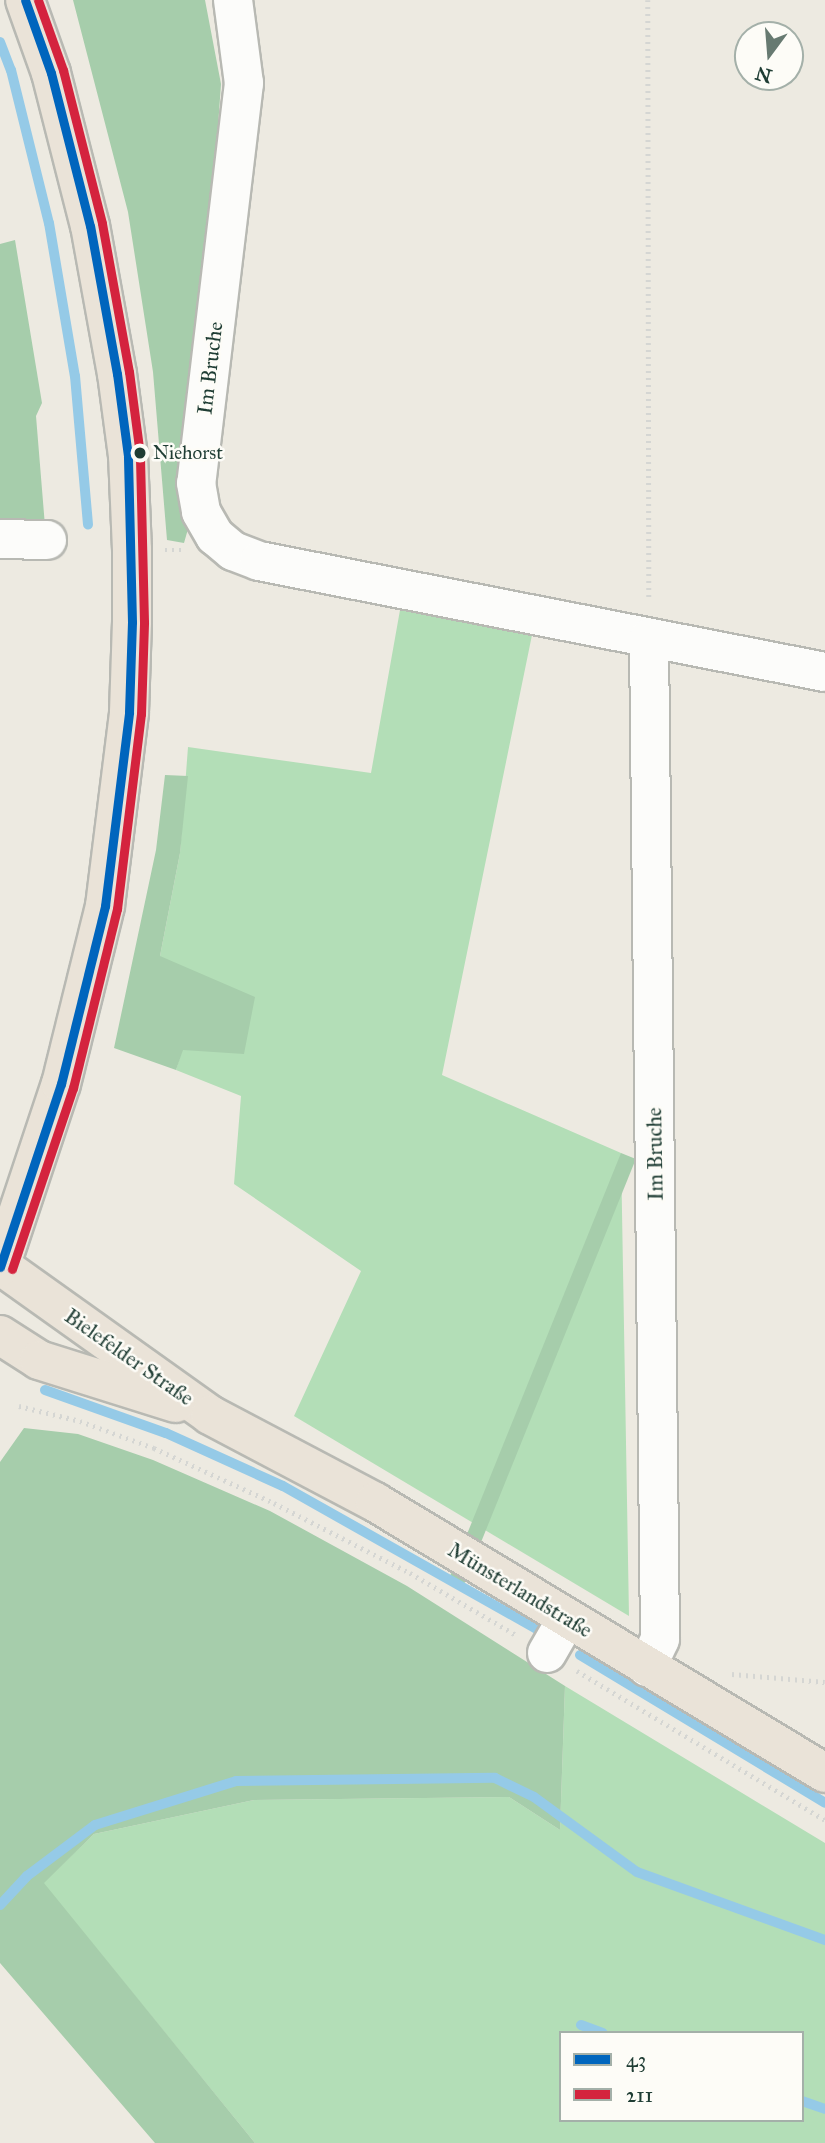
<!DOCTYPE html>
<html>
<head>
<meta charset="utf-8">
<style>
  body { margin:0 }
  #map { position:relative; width:825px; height:2143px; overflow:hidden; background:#edeae1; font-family:"IM FELL Great Primer",serif }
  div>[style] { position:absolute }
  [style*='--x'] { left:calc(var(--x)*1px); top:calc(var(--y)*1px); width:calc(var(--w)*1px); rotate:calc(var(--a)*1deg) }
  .green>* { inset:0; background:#b3deb7 }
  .forest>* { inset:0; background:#a6cdab; transform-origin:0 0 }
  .stream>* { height:10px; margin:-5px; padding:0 5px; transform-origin:5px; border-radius:5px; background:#95cae7 }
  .path>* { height:4.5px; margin-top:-2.25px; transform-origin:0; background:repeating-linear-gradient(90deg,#d5d6d3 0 2px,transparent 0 7px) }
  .roads { filter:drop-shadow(2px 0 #b8b9b3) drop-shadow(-2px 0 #b8b9b3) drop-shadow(0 2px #b8b9b3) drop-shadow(0 -2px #b8b9b3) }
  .minor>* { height:38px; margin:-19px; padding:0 19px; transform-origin:19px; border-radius:19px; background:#fcfcfa }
  .major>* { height:38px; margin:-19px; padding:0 19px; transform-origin:19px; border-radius:19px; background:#eae3d8 }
  .bus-1>* { height:9px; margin:-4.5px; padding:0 4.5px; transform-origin:4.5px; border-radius:4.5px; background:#0065bd }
  .bus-2>* { height:9px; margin:-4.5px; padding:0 4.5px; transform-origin:4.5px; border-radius:4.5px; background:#d4233e }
  .dots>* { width:19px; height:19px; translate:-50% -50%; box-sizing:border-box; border:4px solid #fdfcf7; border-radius:50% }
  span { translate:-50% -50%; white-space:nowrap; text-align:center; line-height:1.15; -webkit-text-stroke:5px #fdfcf7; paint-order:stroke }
  .bus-label { font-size:19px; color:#1f3d34 }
  .left { translate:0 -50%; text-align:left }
  .street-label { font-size:21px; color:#1f3d34 }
  .legend { position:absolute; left:559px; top:2031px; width:245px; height:91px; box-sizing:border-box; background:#fdfcf7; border:2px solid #a4b0a9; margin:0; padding:9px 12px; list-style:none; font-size:21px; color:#1f3d34 }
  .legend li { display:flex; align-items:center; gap:14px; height:35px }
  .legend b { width:35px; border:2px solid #a4b0a9 }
  .north { position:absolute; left:734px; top:21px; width:70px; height:70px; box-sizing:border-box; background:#fdfcf7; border:2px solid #a4b0a9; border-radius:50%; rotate:196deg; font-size:19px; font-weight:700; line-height:28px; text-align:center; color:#1f3d34 }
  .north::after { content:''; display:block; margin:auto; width:24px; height:32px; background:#677a71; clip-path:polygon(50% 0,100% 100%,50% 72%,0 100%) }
</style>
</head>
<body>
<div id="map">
  <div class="green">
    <i style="clip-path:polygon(400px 610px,532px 635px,442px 1075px,621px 1153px,629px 1616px,294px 1416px,361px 1271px,234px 1184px,241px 1096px,176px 1070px,182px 1050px,160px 956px,180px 853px,188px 747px,371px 773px)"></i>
    <i style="clip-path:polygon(evenodd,565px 1686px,825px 1843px,825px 2143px,255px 2143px,43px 1883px,94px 1834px,254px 1800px,509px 1797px,560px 1830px,565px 1686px,561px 2033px,802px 2033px,802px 2120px,561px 2120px,561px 2033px)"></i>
  </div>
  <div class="forest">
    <i style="clip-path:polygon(73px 0,205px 0,221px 84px,190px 522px,184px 543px,167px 540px,153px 372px,128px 212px)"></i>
    <i style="clip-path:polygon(15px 240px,42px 403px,36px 416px,45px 526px,0 526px,0 244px)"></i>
    <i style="clip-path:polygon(165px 775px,188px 776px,180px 853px,160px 956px,255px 997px,244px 1054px,183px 1050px,176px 1070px,114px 1048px,156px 850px)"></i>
    <i style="left:621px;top:1153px;width:16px;height:463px;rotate:22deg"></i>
    <i style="clip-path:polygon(24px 1428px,78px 1434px,153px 1460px,270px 1511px,407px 1586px,565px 1686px,560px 1830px,509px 1797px,254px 1800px,94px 1834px,44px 1883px,255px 2143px,155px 2143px,0 1963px,0 1462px)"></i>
  </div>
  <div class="stream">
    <i style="--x:0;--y:42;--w:30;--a:69"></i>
    <i style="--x:11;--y:70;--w:158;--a:76.1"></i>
    <i style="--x:49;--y:223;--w:155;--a:80.4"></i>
    <i style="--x:75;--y:376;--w:149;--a:85"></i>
    <i style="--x:45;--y:1390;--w:128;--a:19.6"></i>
    <i style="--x:166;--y:1433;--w:128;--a:24.4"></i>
    <i style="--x:283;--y:1486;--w:291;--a:29.4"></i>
    <i style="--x:580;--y:1655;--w:286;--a:31.1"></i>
    <i style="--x:0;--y:1905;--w:40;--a:-47"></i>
    <i style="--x:27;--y:1876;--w:85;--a:-36.9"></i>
    <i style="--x:95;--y:1825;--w:148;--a:-17.3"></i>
    <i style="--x:236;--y:1781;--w:259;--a:-0.7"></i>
    <i style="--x:495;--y:1778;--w:43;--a:26"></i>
    <i style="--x:534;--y:1797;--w:127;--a:36.1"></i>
    <i style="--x:637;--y:1872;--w:200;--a:19.9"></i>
    <i style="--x:581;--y:2025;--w:23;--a:20"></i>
    <i style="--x:802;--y:2101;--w:24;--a:19"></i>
  </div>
  <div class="path">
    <i style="--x:648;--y:0;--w:601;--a:89.9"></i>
    <i style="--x:165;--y:550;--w:19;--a:0"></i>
    <i style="--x:19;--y:1406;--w:63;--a:13.8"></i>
    <i style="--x:80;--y:1421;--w:79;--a:20"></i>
    <i style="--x:154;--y:1448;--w:132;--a:24.6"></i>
    <i style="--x:274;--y:1503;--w:153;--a:27.2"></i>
    <i style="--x:410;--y:1573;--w:125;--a:30.3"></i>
    <i style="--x:577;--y:1671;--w:289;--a:31"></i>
    <i style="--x:732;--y:1674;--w:93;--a:4.9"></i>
  </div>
  <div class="roads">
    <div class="minor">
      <i style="--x:233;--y:0;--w:84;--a:82.5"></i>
      <i style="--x:244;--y:83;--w:403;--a:96.8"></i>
      <i style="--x:196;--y:483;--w:29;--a:80"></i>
      <i style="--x:201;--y:512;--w:28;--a:60"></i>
      <i style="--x:215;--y:536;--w:23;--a:40"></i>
      <i style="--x:233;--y:551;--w:28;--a:21"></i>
      <i style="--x:259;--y:561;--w:577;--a:11.1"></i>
      <i style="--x:0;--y:539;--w:47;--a:1.2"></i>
      <i style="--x:547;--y:1653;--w:39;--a:-60"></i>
      <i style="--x:647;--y:1667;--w:31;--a:-65"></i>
      <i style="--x:660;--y:1639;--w:1001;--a:-90.63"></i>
    </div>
    <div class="major">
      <i style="--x:0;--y:1265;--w:258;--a:35.5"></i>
      <i style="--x:210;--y:1415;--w:187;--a:27.8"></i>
      <i style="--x:375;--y:1502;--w:525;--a:31.06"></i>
      <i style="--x:0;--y:1267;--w:193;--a:-71.6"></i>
      <i style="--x:61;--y:1084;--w:183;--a:-76.1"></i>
      <i style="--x:105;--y:906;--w:195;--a:-82.9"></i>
      <i style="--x:129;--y:712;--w:90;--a:-88.1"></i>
      <i style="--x:132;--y:622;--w:72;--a:-90"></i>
      <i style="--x:132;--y:550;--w:94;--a:-92.4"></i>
      <i style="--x:128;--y:456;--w:83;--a:-97.6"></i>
      <i style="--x:117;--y:374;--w:150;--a:-100.3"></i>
      <i style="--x:90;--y:226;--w:158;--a:-104.3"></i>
      <i style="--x:51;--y:73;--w:77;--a:-109.6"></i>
      <i style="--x:0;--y:1335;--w:46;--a:32.7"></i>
      <i style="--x:39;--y:1360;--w:143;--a:17.5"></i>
    </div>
  </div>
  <div class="bus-1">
    <i style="--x:0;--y:1267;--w:193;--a:-71.6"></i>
    <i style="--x:61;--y:1084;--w:183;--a:-76.1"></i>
    <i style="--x:105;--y:906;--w:195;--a:-82.9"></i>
    <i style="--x:129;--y:712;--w:90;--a:-88.1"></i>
    <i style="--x:132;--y:622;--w:166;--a:-91.4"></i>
    <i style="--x:128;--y:456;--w:83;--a:-97.6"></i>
    <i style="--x:117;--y:374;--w:150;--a:-100.3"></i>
    <i style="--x:90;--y:226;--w:158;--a:-104.3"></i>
    <i style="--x:51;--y:73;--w:77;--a:-109.6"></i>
  </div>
  <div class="bus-2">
    <i style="--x:12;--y:1269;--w:191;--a:-71.4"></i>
    <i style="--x:73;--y:1088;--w:184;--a:-76.2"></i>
    <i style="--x:117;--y:909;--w:196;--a:-83"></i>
    <i style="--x:141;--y:714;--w:92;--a:-88.1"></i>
    <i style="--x:144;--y:622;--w:167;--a:-91.4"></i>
    <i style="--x:140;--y:455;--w:84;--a:-97.5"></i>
    <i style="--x:129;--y:372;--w:151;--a:-100.3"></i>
    <i style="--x:102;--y:223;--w:158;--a:-104.3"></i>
    <i style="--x:63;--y:70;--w:74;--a:-109.7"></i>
  </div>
  <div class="dots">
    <i style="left:140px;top:453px;background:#1f3d34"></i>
  </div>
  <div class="bus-label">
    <span class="left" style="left:153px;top:453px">Niehorst</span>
  </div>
  <div class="street-label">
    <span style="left:210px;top:368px;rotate:-83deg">Im Bruche</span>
    <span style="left:655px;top:1154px;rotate:-91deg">Im Bruche</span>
    <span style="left:129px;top:1357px;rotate:35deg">Bielefelder Straße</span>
    <span style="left:520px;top:1590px;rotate:31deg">Münsterlandstraße</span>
  </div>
  <ul class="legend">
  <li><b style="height:9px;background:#0065bd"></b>43</li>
  <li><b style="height:9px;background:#d4233e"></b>211</li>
  </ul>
  <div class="north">N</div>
</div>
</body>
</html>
